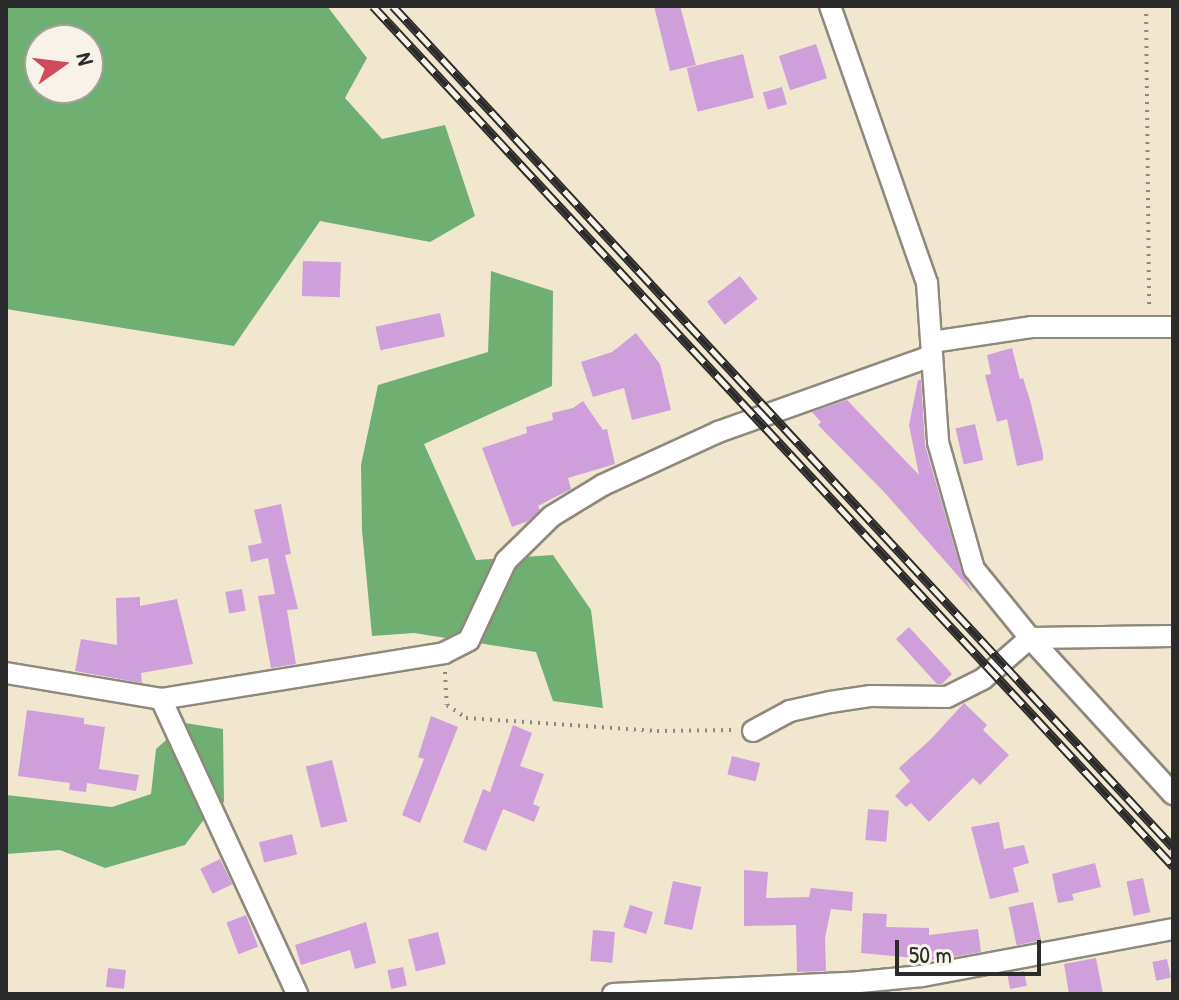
<!DOCTYPE html>
<html>
<head>
<meta charset="utf-8">
<style>
  body { margin:0 }
  #map { position:relative; width:1179px; height:1000px; overflow:hidden; background:#f1e7cf; font-family:"Patrick Hand",sans-serif }
  div>[style] { position:absolute }
  [style*='--x'] { left:calc(var(--x)*1px); top:calc(var(--y)*1px); width:calc(var(--w)*1px); rotate:calc(var(--a)*1deg) }
  .forest>* { inset:0; background:#6faf72 }
  .building>* { inset:0; background:#cf9fdc; transform-origin:0 0 }
  .path>* { height:4px; margin-top:-2px; transform-origin:0; background:repeating-linear-gradient(90deg,#8e897d 0 2px,transparent 0 8px) }
  .roads { filter:drop-shadow(2px 0 #8e897d) drop-shadow(-2px 0 #8e897d) drop-shadow(0 2px #8e897d) drop-shadow(0 -2px #8e897d) }
  .minor>* { height:20px; margin:-10px; padding:0 10px; transform-origin:10px; border-radius:10px; background:#fff }
  .rail>* { height:9px; margin-top:-4.5px; transform-origin:0; background:repeating-linear-gradient(90deg,#f7f3e8 0 18px,#2b2b2b 0 36px); box-sizing:border-box; border-block:2px solid #2b2b2b }
  span { translate:-50% -50%; white-space:nowrap; text-align:center; line-height:1.15; -webkit-text-stroke:6px #f7f3e8; paint-order:stroke }
  .frame { position:absolute; inset:0; border:8px solid #2b2b2b; pointer-events:none }
  .north { position:absolute; left:24px; top:24px; width:80px; height:80px; box-sizing:border-box; background:#f7f3e8; border:2px solid #a5a39c; border-radius:50%; rotate:76deg; font-size:22px; font-weight:700; line-height:32px; text-align:center; color:#2b2b2b }
  .north::after { content:''; display:block; margin:auto; width:28px; height:36px; background:#d1495b; clip-path:polygon(50% 0,100% 100%,50% 72%,0 100%) }
  .scale { position:absolute; left:895px; top:940px; width:146px; height:36px; box-sizing:border-box; border:4px solid #2b2b2b; border-top:0; padding-left:10px; font-size:24px; line-height:28px; white-space:nowrap; color:#2b2b2b; -webkit-text-stroke:6px #f7f3e8; paint-order:stroke }
</style>
</head>
<body>
<div id="map">
  <div class="forest">
    <i style="clip-path:polygon(evenodd,6px 6px,327px 6px,367px 58px,345px 98px,382px 139px,445px 125px,475px 216px,430px 242px,320px 221px,234px 346px,6px 309px,6px 6px,40px 40px,88px 40px,88px 88px,40px 88px,40px 40px)"></i>
    <i style="clip-path:polygon(491px 271px,553px 291px,552px 386px,424px 444px,476px 560px,553px 555px,591px 610px,603px 708px,553px 701px,536px 652px,414px 633px,372px 636px,362px 530px,361px 465px,378px 385px,488px 352px)"></i>
    <i style="clip-path:polygon(185px 723px,223px 729px,224px 802px,205px 818px,185px 845px,105px 868px,60px 850px,6px 854px,6px 795px,112px 807px,151px 794px,156px 749px)"></i>
  </div>
  <div class="building">
    <i style="clip-path:polygon(654px 6px,680px 6px,696px 65px,670px 71px)"></i>
    <i style="left:816px;top:44px;width:36px;height:39px;rotate:72deg"></i>
    <i style="left:743px;top:54px;width:45px;height:58px;rotate:76deg"></i>
    <i style="left:782px;top:87px;width:18px;height:20px;rotate:74deg"></i>
    <i style="left:303px;top:261px;width:38px;height:35px;rotate:2deg"></i>
    <i style="left:740px;top:276px;width:29px;height:42px;rotate:52deg"></i>
    <i style="left:440px;top:313px;width:24px;height:66px;rotate:78deg"></i>
    <i style="clip-path:polygon(636px 333px,660px 364px,671px 410px,632px 420px,624px 388px,593px 397px,581px 362px,612px 352px)"></i>
    <i style="clip-path:polygon(1012px 348px,1020px 379px,1023px 378px,1030px 400px,1043px 453px,1043px 460px,1017px 466px,1007px 419px,997px 422px,985px 375px,991px 374px,987px 355px)"></i>
    <i style="clip-path:polygon(918px 380px,921px 380px,925px 445px,962px 573px,974px 594px,885px 493px,818px 425px,821px 422px,812px 412px,847px 400px,919px 475px,909px 425px)"></i>
    <i style="clip-path:polygon(583px 401px,603px 430px,607px 429px,615px 464px,568px 478px,571px 489px,538px 506px,540px 510px,528px 521px,512px 527px,482px 448px,527px 433px,526px 427px,553px 420px,552px 413px,573px 408px)"></i>
    <i style="left:975px;top:424px;width:37px;height:20px;rotate:77deg"></i>
    <i style="clip-path:polygon(281px 504px,291px 554px,285px 555px,298px 609px,287px 610px,296px 664px,271px 668px,258px 596px,275px 594px,268px 558px,251px 562px,248px 546px,262px 543px,254px 510px)"></i>
    <i style="left:242px;top:589px;width:22px;height:17px;rotate:80deg"></i>
    <i style="clip-path:polygon(140px 597px,140px 606px,177px 599px,193px 664px,141px 673px,142px 683px,75px 671px,81px 639px,117px 645px,116px 598px)"></i>
    <i style="clip-path:polygon(909px 627px,952px 674px,942px 684px,937px 684px,896px 639px)"></i>
    <i style="clip-path:polygon(964px 703px,987px 725px,983px 730px,1009px 755px,980px 785px,973px 778px,929px 822px,911px 803px,906px 807px,895px 796px,910px 781px,899px 768px,930px 740px)"></i>
    <i style="clip-path:polygon(27px 710px,84px 718px,84px 724px,105px 727px,99px 769px,139px 775px,136px 791px,87px 783px,86px 792px,69px 790px,70px 783px,18px 776px)"></i>
    <i style="clip-path:polygon(431px 716px,458px 727px,420px 823px,402px 815px,424px 759px,418px 757px)"></i>
    <i style="clip-path:polygon(513px 725px,532px 733px,520px 766px,544px 774px,533px 804px,540px 807px,534px 822px,503px 809px,486px 851px,463px 842px,483px 789px,490px 792px)"></i>
    <i style="left:732px;top:756px;width:29px;height:19px;rotate:14deg"></i>
    <i style="left:332px;top:760px;width:63px;height:27px;rotate:76deg"></i>
    <i style="left:868px;top:809px;width:21px;height:31px;rotate:5deg"></i>
    <i style="clip-path:polygon(999px 822px,1004px 849px,1024px 845px,1029px 863px,1013px 868px,1019px 892px,990px 899px,971px 827px)"></i>
    <i style="left:292px;top:834px;width:21px;height:34px;rotate:76deg"></i>
    <i style="left:220px;top:859px;width:28px;height:22px;rotate:64deg"></i>
    <i style="clip-path:polygon(1095px 863px,1101px 887px,1072px 894px,1074px 900px,1058px 903px,1052px 874px)"></i>
    <i style="clip-path:polygon(744px 870px,768px 872px,766px 898px,809px 897px,811px 888px,853px 892px,852px 911px,831px 909px,825px 938px,826px 971px,797px 972px,796px 925px,744px 926px)"></i>
    <i style="left:1143px;top:878px;width:35px;height:17px;rotate:78deg"></i>
    <i style="left:673px;top:881px;width:29px;height:44px;rotate:12deg"></i>
    <i style="left:1033px;top:902px;width:39px;height:25px;rotate:78deg"></i>
    <i style="left:630px;top:905px;width:24px;height:23px;rotate:17deg"></i>
    <i style="clip-path:polygon(863px 913px,887px 914px,886px 927px,929px 928px,929px 935px,978px 929px,981px 952px,936px 960px,861px 953px)"></i>
    <i style="left:246px;top:915px;width:34px;height:21px;rotate:69deg"></i>
    <i style="clip-path:polygon(366px 922px,376px 963px,355px 969px,350px 950px,301px 965px,295px 945px)"></i>
    <i style="left:593px;top:930px;width:22px;height:31px;rotate:5deg"></i>
    <i style="left:438px;top:932px;width:33px;height:31px;rotate:76deg"></i>
    <i style="clip-path:polygon(1096px 958px,1103px 994px,1069px 994px,1064px 964px)"></i>
    <i style="left:1167px;top:959px;width:19px;height:15px;rotate:78deg"></i>
    <i style="left:403px;top:967px;width:19px;height:16px;rotate:78deg"></i>
    <i style="left:108px;top:968px;width:18px;height:19px;rotate:6deg"></i>
    <i style="left:1024px;top:971px;width:15px;height:17px;rotate:79deg"></i>
  </div>
  <div class="path">
    <i style="--x:1146;--y:6;--w:302;--a:89.4"></i>
    <i style="--x:445;--y:672;--w:33;--a:87"></i>
    <i style="--x:447;--y:705;--w:23;--a:34"></i>
    <i style="--x:466;--y:718;--w:191;--a:3.9"></i>
    <i style="--x:657;--y:731;--w:79;--a:-0.7"></i>
  </div>
  <div class="roads">
    <div class="minor">
      <i style="--x:830;--y:6;--w:293;--a:70.7"></i>
      <i style="--x:927;--y:283;--w:159;--a:86"></i>
      <i style="--x:938;--y:442;--w:132;--a:74.2"></i>
      <i style="--x:974;--y:569;--w:89;--a:50.9"></i>
      <i style="--x:1030;--y:638;--w:212;--a:47.5"></i>
      <i style="--x:932;--y:342;--w:100;--a:-8.6"></i>
      <i style="--x:1031;--y:327;--w:142;--a:0"></i>
      <i style="--x:6;--y:673;--w:157;--a:9.5"></i>
      <i style="--x:161;--y:699;--w:287;--a:-9.2"></i>
      <i style="--x:444;--y:653;--w:28;--a:-27"></i>
      <i style="--x:469;--y:640;--w:87;--a:-64.9"></i>
      <i style="--x:506;--y:561;--w:64;--a:-44.4"></i>
      <i style="--x:552;--y:516;--w:60;--a:-31.3"></i>
      <i style="--x:603;--y:485;--w:127;--a:-24.7"></i>
      <i style="--x:718;--y:432;--w:227;--a:-19.6"></i>
      <i style="--x:161;--y:699;--w:325;--a:65.2"></i>
      <i style="--x:753;--y:731;--w:42;--a:-28.4"></i>
      <i style="--x:790;--y:711;--w:41;--a:-12.7"></i>
      <i style="--x:830;--y:702;--w:40;--a:-8.5"></i>
      <i style="--x:870;--y:696;--w:77;--a:0.7"></i>
      <i style="--x:947;--y:697;--w:40;--a:-26.6"></i>
      <i style="--x:983;--y:679;--w:62;--a:-41.1"></i>
      <i style="--x:1030;--y:638;--w:143;--a:-0.8"></i>
      <i style="--x:613;--y:994;--w:237;--a:-2.7"></i>
      <i style="--x:850;--y:983;--w:72;--a:-5.6"></i>
      <i style="--x:922;--y:976;--w:255;--a:-10.6"></i>
    </div>
  </div>
  <div class="rail">
    <i style="--x:373;--y:6;--w:1175;--a:47.07"></i>
    <i style="--x:393;--y:6;--w:1147;--a:47.16"></i>
  </div>
  <div class="frame"></div>
  <div class="north">N</div>
  <div class="scale">50 m</div>
</div>
</body>
</html>
